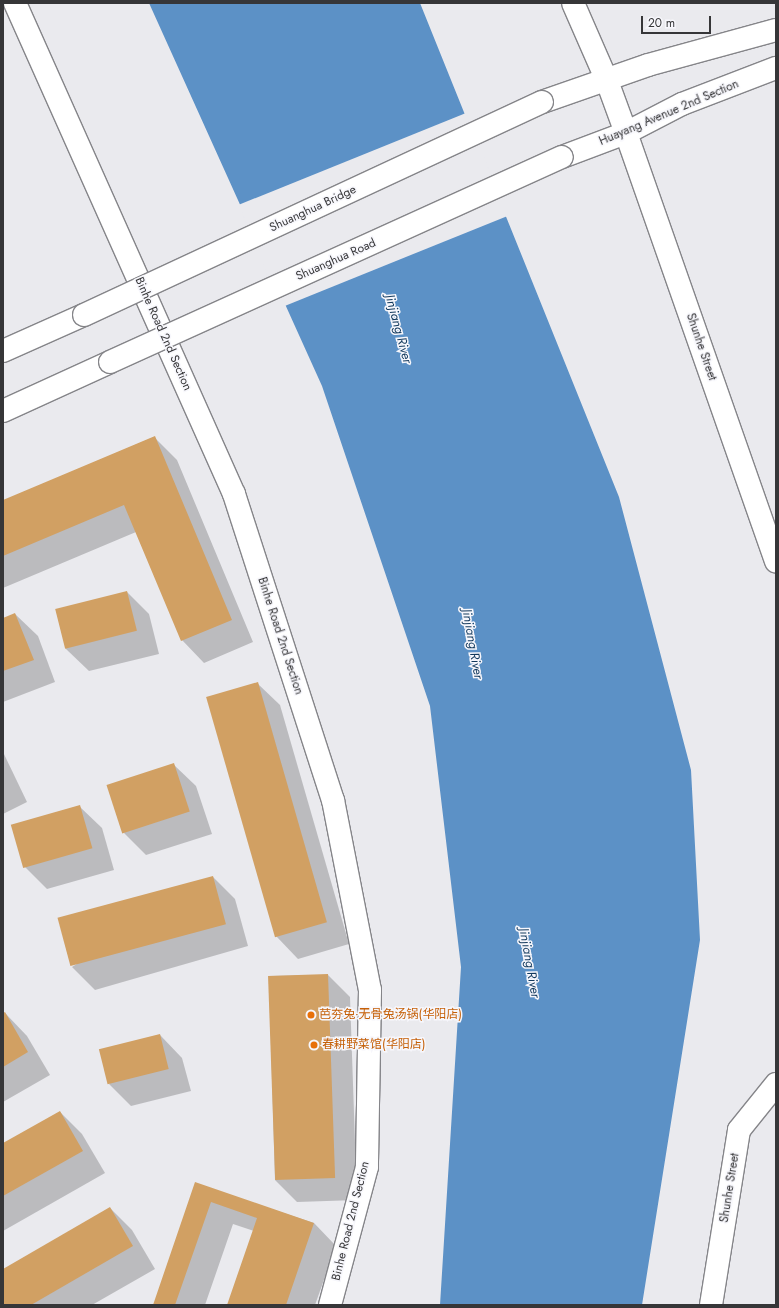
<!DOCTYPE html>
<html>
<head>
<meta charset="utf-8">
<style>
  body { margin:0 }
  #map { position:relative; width:779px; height:1308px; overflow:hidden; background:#eaeaee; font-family:Jost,"Noto Sans SC",sans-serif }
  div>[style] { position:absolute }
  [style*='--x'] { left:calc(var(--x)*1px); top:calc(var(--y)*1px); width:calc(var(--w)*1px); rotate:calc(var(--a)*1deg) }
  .water>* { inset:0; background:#5c91c6 }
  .pier>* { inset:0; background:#eaeaee; transform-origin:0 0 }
  .shadow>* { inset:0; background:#0003 }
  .building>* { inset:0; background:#d1a063; transform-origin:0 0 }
  .roads { filter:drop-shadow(1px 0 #858589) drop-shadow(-1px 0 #858589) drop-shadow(0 1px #858589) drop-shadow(0 -1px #858589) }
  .tertiary>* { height:22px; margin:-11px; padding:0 11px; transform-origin:11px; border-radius:11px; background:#fff }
  .secondary>* { height:22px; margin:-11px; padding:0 11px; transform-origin:11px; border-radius:11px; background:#fff }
  .bridges { filter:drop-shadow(1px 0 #858589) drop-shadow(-1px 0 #858589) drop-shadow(0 1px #858589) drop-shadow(0 -1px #858589) }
  .secondary-bridge>* { height:22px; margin:-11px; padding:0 11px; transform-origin:11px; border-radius:11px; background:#fff }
  .dots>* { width:11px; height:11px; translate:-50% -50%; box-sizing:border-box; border:2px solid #f7f7fc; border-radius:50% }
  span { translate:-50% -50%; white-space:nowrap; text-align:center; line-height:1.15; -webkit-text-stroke:3px #f7f7fc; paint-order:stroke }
  .street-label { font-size:12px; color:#363638 }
  .food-label { font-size:12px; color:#c56008 }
  .left { translate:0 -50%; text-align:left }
  .water-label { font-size:13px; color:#12395d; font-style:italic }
  .frame { position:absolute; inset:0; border:4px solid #363638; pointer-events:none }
  .scale { position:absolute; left:641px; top:16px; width:70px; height:18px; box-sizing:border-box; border:2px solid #363638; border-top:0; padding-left:5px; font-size:12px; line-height:14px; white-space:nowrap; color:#363638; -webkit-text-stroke:3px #f7f7fc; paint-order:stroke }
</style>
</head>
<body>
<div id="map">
  <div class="water">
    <i style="clip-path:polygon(149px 3px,420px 3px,619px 497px,691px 770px,700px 940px,642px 1305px,440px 1305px,461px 967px,430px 706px,322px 386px)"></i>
  </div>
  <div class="pier">
    <i style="left:466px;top:113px;width:111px;height:245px;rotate:68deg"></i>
  </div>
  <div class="shadow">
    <i style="clip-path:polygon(154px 437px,177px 460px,253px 642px,204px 663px,182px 640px,136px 532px,3px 588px,3px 501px)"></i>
    <i style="clip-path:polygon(127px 592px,149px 614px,159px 654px,89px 671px,66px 649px,56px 610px)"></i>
    <i style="clip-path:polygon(15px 614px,38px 636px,55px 682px,3px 702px,3px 619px)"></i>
    <i style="clip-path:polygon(257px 683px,280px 705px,349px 944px,298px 959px,276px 936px)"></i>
    <i style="clip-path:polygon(3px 752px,27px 802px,3px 814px)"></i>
    <i style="clip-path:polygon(173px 764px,196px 786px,212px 834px,146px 855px,124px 833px)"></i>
    <i style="clip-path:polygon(79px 806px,102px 828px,114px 870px,47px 889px,25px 867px,13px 825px)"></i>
    <i style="clip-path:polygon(213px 877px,235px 899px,248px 946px,95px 990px,72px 967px)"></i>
    <i style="clip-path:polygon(328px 975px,350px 997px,357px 1200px,297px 1202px,275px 1180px,269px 976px)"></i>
    <i style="clip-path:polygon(5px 1013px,27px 1036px,50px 1075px,3px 1102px)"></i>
    <i style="clip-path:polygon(160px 1035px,182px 1058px,191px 1091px,131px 1106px,109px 1084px)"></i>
    <i style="clip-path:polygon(60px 1112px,82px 1134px,105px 1173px,3px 1231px,3px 1145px)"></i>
    <i style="clip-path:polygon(196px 1184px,314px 1223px,336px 1246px,315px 1305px,228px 1305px,254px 1231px,233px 1224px,205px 1305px,154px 1305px)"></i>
    <i style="clip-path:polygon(110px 1208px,132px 1230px,155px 1269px,92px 1305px,3px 1305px,3px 1270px)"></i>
  </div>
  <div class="building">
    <i style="clip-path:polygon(155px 436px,232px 620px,181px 641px,124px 505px,3px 556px,3px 500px)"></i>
    <i style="left:127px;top:591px;width:41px;height:74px;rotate:76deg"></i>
    <i style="clip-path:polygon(15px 613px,34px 660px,3px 671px,3px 618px)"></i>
    <i style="left:258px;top:682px;width:250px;height:54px;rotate:74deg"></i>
    <i style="left:174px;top:763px;width:51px;height:71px;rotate:72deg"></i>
    <i style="left:80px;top:805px;width:45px;height:72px;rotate:74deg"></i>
    <i style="left:213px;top:876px;width:50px;height:161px;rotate:75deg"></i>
    <i style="left:328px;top:974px;width:204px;height:60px;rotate:88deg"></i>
    <i style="clip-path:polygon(5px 1012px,28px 1052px,3px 1067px,3px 1013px)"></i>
    <i style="left:160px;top:1034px;width:36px;height:63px;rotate:76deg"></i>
    <i style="clip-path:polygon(60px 1111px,83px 1151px,3px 1196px,3px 1143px)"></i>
    <i style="clip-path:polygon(195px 1182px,314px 1223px,286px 1305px,227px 1305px,257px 1218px,211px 1202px,175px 1305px,153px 1305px)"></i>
    <i style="clip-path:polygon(110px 1207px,133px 1246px,31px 1305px,3px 1305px,3px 1269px)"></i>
  </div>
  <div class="roads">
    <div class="tertiary">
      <i style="--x:15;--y:3;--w:538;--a:65.96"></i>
      <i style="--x:234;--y:494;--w:322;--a:72.1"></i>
      <i style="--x:333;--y:800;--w:194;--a:79"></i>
      <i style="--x:370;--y:990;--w:177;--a:91"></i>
      <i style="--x:367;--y:1167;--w:143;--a:105"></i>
      <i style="--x:573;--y:3;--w:85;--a:66.4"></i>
      <i style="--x:607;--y:81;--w:55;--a:69.9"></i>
      <i style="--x:626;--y:133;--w:454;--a:70.7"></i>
      <i style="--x:711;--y:1305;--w:177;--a:-80.9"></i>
      <i style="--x:739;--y:1130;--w:59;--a:-51.2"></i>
    </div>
    <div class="secondary">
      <i style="--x:542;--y:102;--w:112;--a:-19.2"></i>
      <i style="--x:648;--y:65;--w:133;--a:-15.3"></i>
      <i style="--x:562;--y:157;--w:68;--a:-20.6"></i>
      <i style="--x:626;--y:133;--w:63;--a:-27.4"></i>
      <i style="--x:682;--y:104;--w:101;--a:-21"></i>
      <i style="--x:3;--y:351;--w:89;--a:-24"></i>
      <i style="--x:3;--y:411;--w:118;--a:-24.6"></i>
    </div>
  </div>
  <div class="bridges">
    <div class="secondary-bridge">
      <i style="--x:84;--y:315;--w:505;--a:-24.94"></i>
      <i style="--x:110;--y:362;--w:496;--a:-24.4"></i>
    </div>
  </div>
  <div class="dots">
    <i style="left:311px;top:1015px;background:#e8710a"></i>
    <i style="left:314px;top:1045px;background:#e8710a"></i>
  </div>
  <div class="street-label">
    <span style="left:669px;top:113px;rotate:-23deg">Huayang Avenue 2nd Section</span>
    <span style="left:313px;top:209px;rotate:-25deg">Shuanghua Bridge</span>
    <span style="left:336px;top:260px;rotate:-24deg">Shuanghua Road</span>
    <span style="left:163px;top:334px;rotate:66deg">Binhe Road 2nd Section</span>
    <span style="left:701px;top:347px;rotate:71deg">Shunhe Street</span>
    <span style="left:280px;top:636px;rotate:72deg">Binhe Road 2nd Section</span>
    <span style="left:730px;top:1188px;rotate:-81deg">Shunhe Street</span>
    <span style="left:351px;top:1221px;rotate:-76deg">Binhe Road 2nd Section</span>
  </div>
  <div class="food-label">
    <span class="left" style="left:319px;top:1015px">芭夯兔·无骨兔汤锅(华阳店)</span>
    <span class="left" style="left:322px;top:1045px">春耕野菜馆(华阳店)</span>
  </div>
  <div class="water-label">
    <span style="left:398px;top:329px;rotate:75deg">Jinjiang River</span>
    <span style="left:472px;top:644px;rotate:80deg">Jinjiang River</span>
    <span style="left:529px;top:963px;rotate:80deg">Jinjiang River</span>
  </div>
  <div class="frame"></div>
  <div class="scale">20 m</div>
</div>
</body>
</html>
